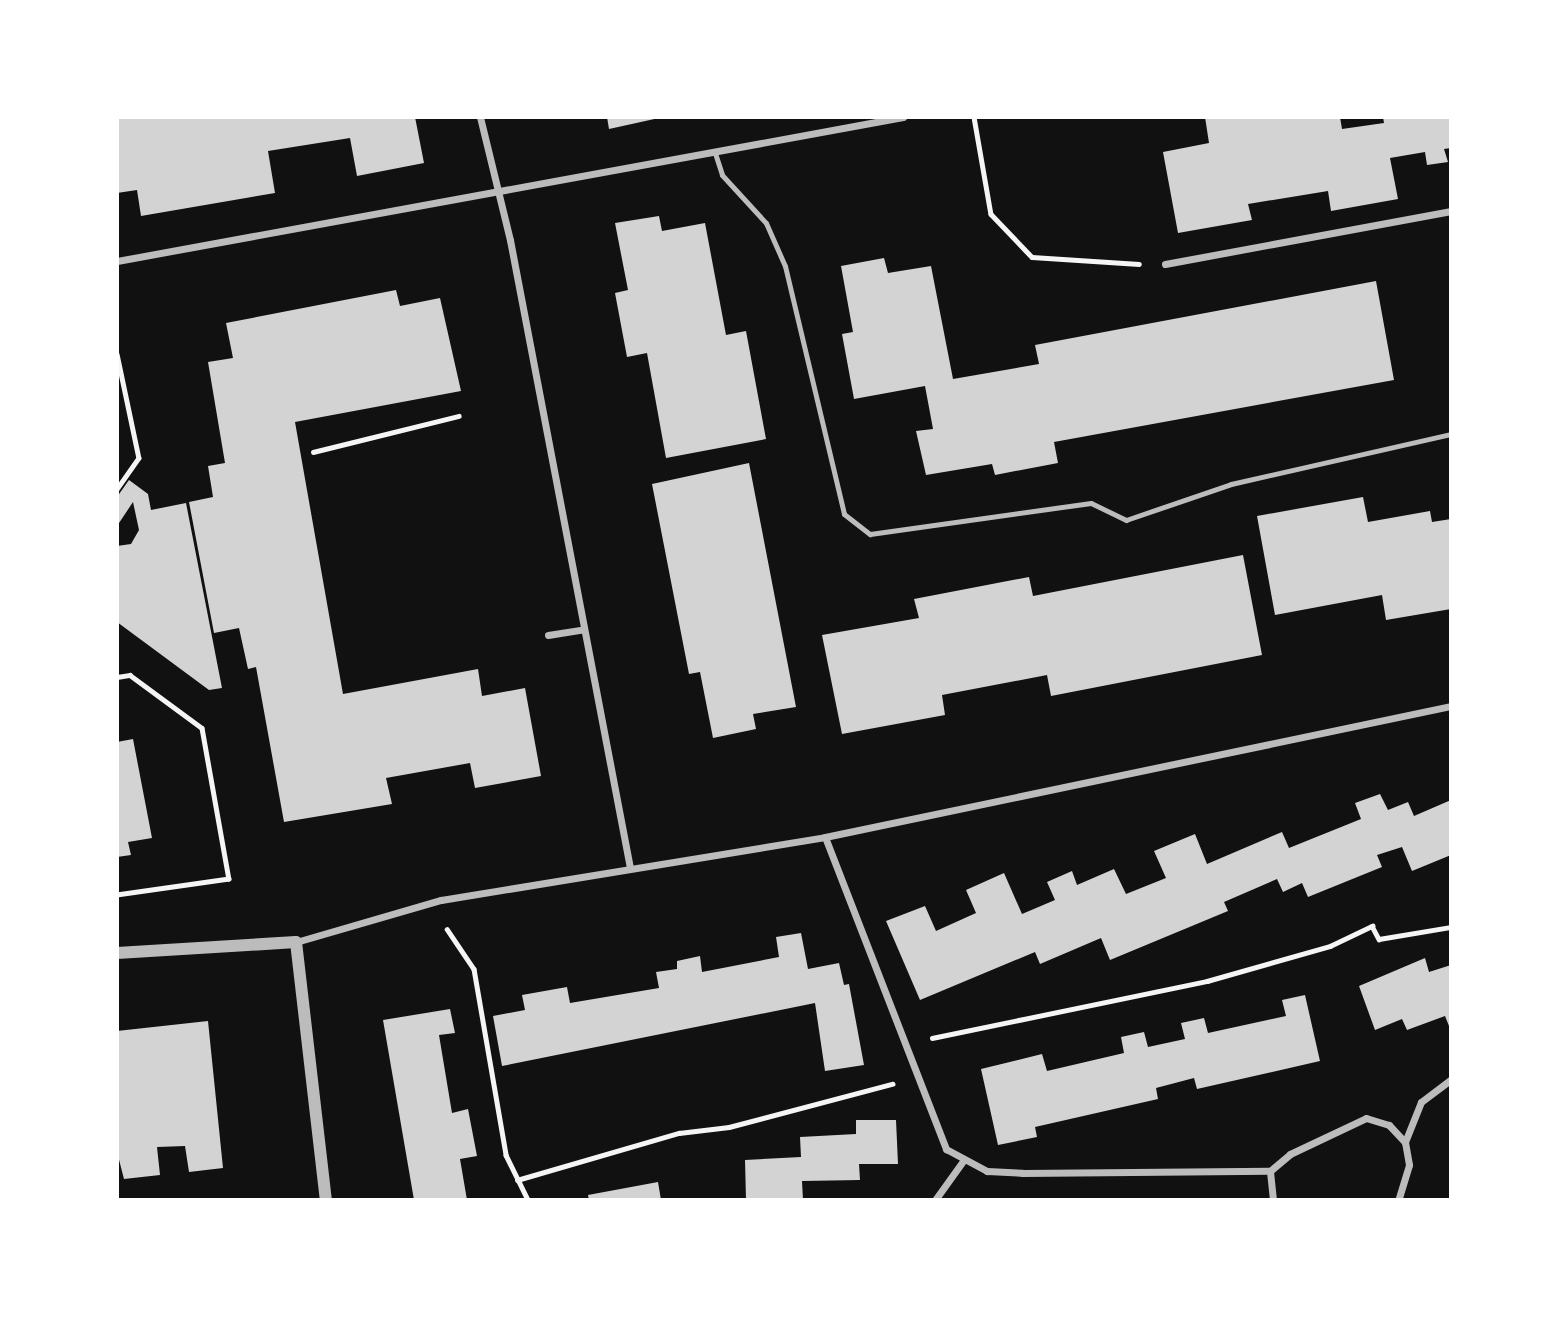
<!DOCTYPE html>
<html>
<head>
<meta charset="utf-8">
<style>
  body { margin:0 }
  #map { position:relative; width:1568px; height:1317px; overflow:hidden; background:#111; font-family:"Exo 2",sans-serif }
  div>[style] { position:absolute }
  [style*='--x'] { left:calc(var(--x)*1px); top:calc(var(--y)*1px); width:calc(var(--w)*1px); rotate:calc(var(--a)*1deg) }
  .building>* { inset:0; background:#d3d3d3 }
  .path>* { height:4.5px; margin:-2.25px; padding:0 2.25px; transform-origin:2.25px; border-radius:2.25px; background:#f5f5f5 }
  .service>* { height:5px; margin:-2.5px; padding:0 2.5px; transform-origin:2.5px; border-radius:2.5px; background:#bcbcbc }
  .minor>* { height:7px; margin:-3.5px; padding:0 3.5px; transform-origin:3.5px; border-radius:3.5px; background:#bcbcbc }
  .tertiary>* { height:12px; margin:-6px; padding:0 6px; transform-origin:6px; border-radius:6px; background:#bcbcbc }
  span { translate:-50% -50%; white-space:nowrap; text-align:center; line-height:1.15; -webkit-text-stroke:5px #fff; paint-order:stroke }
  .frame { position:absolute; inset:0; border:119px solid #fff; pointer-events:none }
</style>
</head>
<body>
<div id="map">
  <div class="building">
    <i style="clip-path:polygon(117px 117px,415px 117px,424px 163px,357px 176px,350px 138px,268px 151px,275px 193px,141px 216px,137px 190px,117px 193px)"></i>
    <i style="clip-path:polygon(607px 117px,659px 117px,659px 118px,609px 129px)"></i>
    <i style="clip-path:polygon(1205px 117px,1340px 117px,1342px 129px,1384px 123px,1383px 117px,1451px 117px,1451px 148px,1444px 149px,1448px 162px,1427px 165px,1425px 152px,1390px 158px,1398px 199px,1331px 211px,1328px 191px,1248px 204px,1252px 220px,1178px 233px,1163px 152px,1209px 143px)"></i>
    <i style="clip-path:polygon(659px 216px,662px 231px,705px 223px,726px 335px,746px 331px,766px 439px,666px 458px,647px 353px,627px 357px,615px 293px,628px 290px,615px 223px)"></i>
    <i style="clip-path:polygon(884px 258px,888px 273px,931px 266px,953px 379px,1039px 364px,1035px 345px,1376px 281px,1394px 380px,1054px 442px,1058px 463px,995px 475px,992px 464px,926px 475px,916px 431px,933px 429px,925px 386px,854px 399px,842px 334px,853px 332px,841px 266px)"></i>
    <i style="clip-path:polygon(396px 290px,400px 306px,440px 298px,461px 391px,295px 422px,343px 694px,478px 669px,482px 696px,525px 688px,541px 776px,475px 788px,470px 763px,386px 778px,392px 804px,284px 822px,256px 667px,248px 669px,239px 628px,214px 633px,189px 502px,213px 497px,208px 466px,225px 463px,208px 362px,233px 358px,226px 323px)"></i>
    <i style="clip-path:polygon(749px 463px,796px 707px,753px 714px,756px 729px,713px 738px,700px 672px,689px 674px,652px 484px)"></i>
    <i style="clip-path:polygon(129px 480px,148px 494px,151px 510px,186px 503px,222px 688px,209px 690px,117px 622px,117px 546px,131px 544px,139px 530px,133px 502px,117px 526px,117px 497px)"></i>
    <i style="clip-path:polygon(1363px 497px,1368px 522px,1430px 511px,1432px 522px,1451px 519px,1451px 609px,1386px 620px,1382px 595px,1275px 615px,1257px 516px)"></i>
    <i style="clip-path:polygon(1243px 555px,1262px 655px,1051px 696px,1047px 675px,942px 695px,945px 715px,842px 734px,822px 635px,919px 618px,914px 599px,1029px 577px,1033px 596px)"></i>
    <i style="clip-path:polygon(133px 739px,152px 838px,128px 842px,131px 855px,117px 857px,117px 742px)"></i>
    <i style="clip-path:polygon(1380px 794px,1388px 810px,1408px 802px,1414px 816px,1451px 800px,1451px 855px,1412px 871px,1402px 847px,1377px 855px,1382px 867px,1308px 897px,1302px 883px,1283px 892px,1277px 879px,1224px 902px,1228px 911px,1110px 960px,1101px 938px,1040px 964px,1035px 952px,920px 1000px,886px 921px,925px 906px,936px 931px,976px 913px,966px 890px,1004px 873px,1022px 914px,1055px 900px,1047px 882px,1072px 871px,1077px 885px,1114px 869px,1126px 894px,1166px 878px,1154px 851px,1195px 834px,1207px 864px,1282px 832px,1289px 848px,1361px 819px,1355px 803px)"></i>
    <i style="clip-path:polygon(801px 933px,808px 969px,839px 963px,844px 985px,849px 984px,864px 1065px,825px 1071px,815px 1003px,502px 1066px,493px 1016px,525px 1010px,522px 995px,567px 987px,570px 1003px,659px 988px,656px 972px,677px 969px,677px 961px,700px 956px,702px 972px,779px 957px,776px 937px)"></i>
    <i style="clip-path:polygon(1425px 958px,1429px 972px,1451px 965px,1451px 1031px,1445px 1016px,1407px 1030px,1402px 1019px,1375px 1030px,1359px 986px)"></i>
    <i style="clip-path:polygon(1305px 995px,1320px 1061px,1197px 1089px,1194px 1078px,1156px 1088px,1158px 1099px,1035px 1127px,1037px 1137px,998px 1145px,981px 1069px,1042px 1054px,1047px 1071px,1124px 1053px,1121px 1037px,1144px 1032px,1148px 1047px,1185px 1039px,1181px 1023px,1204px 1018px,1208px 1033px,1286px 1016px,1282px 1000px)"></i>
    <i style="clip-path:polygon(450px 1009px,455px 1033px,439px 1035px,452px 1113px,468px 1109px,477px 1156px,460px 1159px,467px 1200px,414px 1200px,383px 1020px)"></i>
    <i style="clip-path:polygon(208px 1021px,223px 1168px,189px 1172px,185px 1146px,157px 1147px,160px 1175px,124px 1179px,117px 1152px,117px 1031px)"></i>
    <i style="clip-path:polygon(856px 1120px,896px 1120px,898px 1164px,859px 1164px,860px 1180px,802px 1181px,803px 1200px,746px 1200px,745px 1160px,801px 1157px,800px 1137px,856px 1134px)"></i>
    <i style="clip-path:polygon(658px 1182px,661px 1200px,589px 1200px,588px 1195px)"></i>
  </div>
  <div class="path">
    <i style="--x:974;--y:117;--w:98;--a:80.1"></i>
    <i style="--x:991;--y:214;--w:59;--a:46.4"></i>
    <i style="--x:1032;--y:257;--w:107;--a:3.7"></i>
    <i style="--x:117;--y:354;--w:106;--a:78.1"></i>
    <i style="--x:139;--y:458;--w:38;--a:125"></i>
    <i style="--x:313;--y:452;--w:150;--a:-13.9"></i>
    <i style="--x:117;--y:677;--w:13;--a:-9"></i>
    <i style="--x:130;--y:675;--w:89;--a:36.4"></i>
    <i style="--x:202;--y:728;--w:153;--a:79.9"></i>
    <i style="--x:229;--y:879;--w:113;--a:171.9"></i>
    <i style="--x:447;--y:929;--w:48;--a:56"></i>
    <i style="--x:474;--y:969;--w:189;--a:80.2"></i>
    <i style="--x:506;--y:1155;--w:50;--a:63.9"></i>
    <i style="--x:932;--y:1038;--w:281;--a:-11.7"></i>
    <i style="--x:1207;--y:981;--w:128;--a:-15.9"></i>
    <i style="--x:1330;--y:946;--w:47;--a:-25.5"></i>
    <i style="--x:1372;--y:926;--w:15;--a:62"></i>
    <i style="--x:1379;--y:939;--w:73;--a:-9.5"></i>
    <i style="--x:517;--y:1180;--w:169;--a:-16.2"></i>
    <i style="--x:679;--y:1133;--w:50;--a:-6.8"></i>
    <i style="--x:729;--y:1127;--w:169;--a:-14.8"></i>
  </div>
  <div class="service">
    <i style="--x:715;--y:153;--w:23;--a:72"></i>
    <i style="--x:722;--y:175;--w:65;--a:47.5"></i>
    <i style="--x:766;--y:223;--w:47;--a:66.2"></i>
    <i style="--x:785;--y:266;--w:255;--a:76.6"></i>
    <i style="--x:844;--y:514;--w:33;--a:38"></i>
    <i style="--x:870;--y:534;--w:223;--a:-8"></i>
    <i style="--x:1091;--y:503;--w:39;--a:26"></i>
    <i style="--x:1126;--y:520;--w:111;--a:-18.9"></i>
    <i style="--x:1231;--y:484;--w:226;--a:-12.8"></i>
  </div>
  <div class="minor">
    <i style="--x:480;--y:117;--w:127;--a:76.3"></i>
    <i style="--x:510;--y:240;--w:639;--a:79.18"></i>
    <i style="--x:117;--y:261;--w:799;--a:-10.38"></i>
    <i style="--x:1165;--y:264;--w:291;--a:-10.5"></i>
    <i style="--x:548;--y:635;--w:36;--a:-9"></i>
    <i style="--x:825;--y:837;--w:335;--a:68.8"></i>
    <i style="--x:946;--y:1149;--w:47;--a:28.2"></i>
    <i style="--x:987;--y:1171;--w:35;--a:3"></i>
    <i style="--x:1022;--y:1173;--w:248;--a:-0.5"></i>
    <i style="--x:296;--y:942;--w:151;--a:-16.2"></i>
    <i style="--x:441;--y:900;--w:389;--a:-9.3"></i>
    <i style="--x:825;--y:837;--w:640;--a:-11.82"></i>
    <i style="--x:1405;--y:1142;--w:43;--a:-68.2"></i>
    <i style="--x:1421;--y:1102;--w:38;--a:-37"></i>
    <i style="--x:935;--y:1200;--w:48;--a:-54.3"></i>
    <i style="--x:1273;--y:1200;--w:29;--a:-96"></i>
    <i style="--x:1270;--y:1171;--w:26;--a:-40"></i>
    <i style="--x:1290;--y:1154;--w:84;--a:-25.3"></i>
    <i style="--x:1366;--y:1118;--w:24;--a:17"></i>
    <i style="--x:1389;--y:1125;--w:23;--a:47"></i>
    <i style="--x:1405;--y:1142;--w:23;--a:80"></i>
    <i style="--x:1409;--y:1165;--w:37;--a:107"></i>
  </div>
  <div class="tertiary">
    <i style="--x:117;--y:953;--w:179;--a:-3.5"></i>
    <i style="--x:296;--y:942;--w:260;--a:83.4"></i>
  </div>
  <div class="frame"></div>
</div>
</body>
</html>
